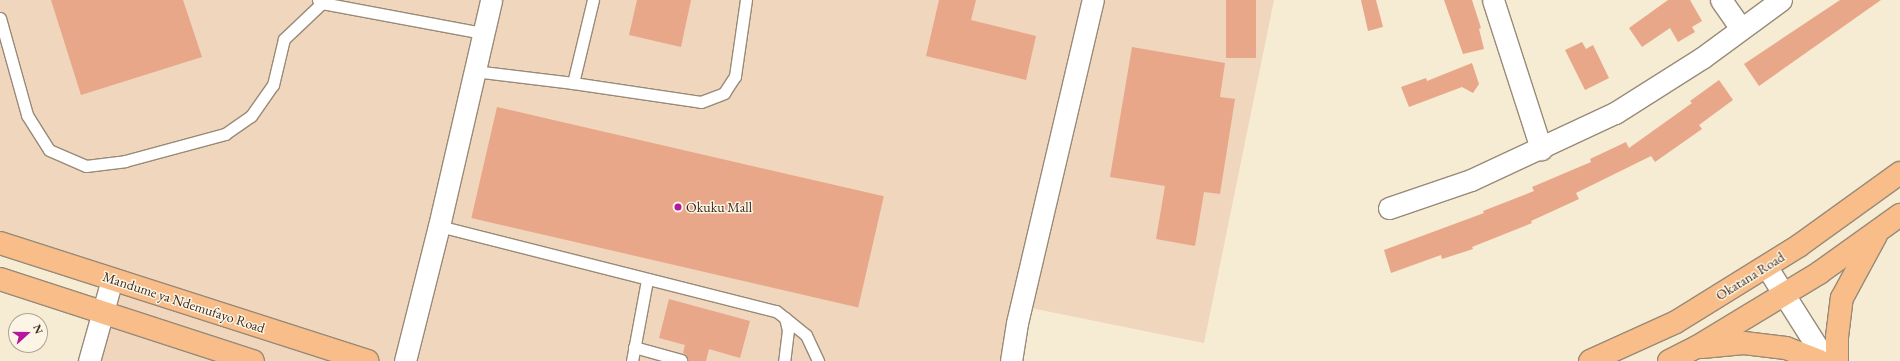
<!DOCTYPE html>
<html>
<head>
<meta charset="utf-8">
<style>
  body { margin:0 }
  #map { position:relative; width:1900px; height:361px; overflow:hidden; background:#f6ebd3; font-family:"EB Garamond",serif }
  div>[style] { position:absolute }
  [style*='--x'] { left:calc(var(--x)*1px); top:calc(var(--y)*1px); width:calc(var(--w)*1px); rotate:calc(var(--a)*1deg) }
  .built>* { inset:0; background:#efd6bc }
  .building>* { inset:0; background:#e8a789; transform-origin:0 0 }
  .roads { filter:drop-shadow(1px 0 #988a78) drop-shadow(-1px 0 #988a78) drop-shadow(0 1px #988a78) drop-shadow(0 -1px #988a78) }
  .service>* { height:11px; margin:-5.5px; padding:0 5.5px; transform-origin:5.5px; border-radius:5.5px; background:#fff }
  .minor>* { height:21px; margin:-10.5px; padding:0 10.5px; transform-origin:10.5px; border-radius:10.5px; background:#fff }
  .primary>* { height:22px; margin:-11px; padding:0 11px; transform-origin:11px; border-radius:11px; background:#f8bd88 }
  .dots>* { width:11px; height:11px; translate:-50% -50%; box-sizing:border-box; border:2px solid #fcf5e5; border-radius:50% }
  span { translate:-50% -50%; white-space:nowrap; text-align:center; line-height:1.15; -webkit-text-stroke:3px #fcf5e5; paint-order:stroke }
  .poi-label { font-size:14px; color:#3b2a1e }
  .left { translate:0 -50%; text-align:left }
  .street-label { font-size:14px; color:#3b2a1e }
  .north { position:absolute; left:8px; top:313px; width:40px; height:40px; box-sizing:border-box; background:#fcf5e5; border:1px solid #afa495; border-radius:50%; rotate:69deg; font-size:11px; font-weight:700; line-height:16px; text-align:center; color:#3b2a1e }
  .north::after { content:''; display:block; margin:auto; width:14px; height:18px; background:#b5179e; clip-path:polygon(50% 0,100% 100%,50% 72%,0 100%) }
</style>
</head>
<body>
<div id="map">
  <div class="built">
    <i style="clip-path:polygon(0 0,1274px 0,1204px 343px,1021px 306px,1011px 361px,89px 361px,112px 279px,0 243px)"></i>
  </div>
  <div class="building">
    <i style="clip-path:polygon(51px 0,183px 0,202px 57px,81px 95px)"></i>
    <i style="clip-path:polygon(637px 0,691px 0,681px 47px,629px 35px)"></i>
    <i style="clip-path:polygon(939px 0,976px 0,971px 20px,1036px 36px,1026px 80px,926px 56px)"></i>
    <i style="left:1226px;top:0;width:30px;height:58px"></i>
    <i style="clip-path:polygon(1361px 0,1376px 0,1383px 27px,1368px 31px)"></i>
    <i style="clip-path:polygon(1444px 0,1472px 0,1481px 28px,1479px 29px,1484px 49px,1463px 54px)"></i>
    <i style="clip-path:polygon(1668px 0,1690px 0,1702px 21px,1692px 27px,1695px 32px,1678px 42px,1670px 28px,1642px 47px,1629px 28px)"></i>
    <i style="clip-path:polygon(1840px 0,1881px 0,1759px 86px,1744px 64px)"></i>
    <i style="clip-path:polygon(1582px 42px,1586px 49px,1593px 45px,1609px 78px,1585px 90px,1565px 50px)"></i>
    <i style="clip-path:polygon(1132px 47px,1225px 63px,1220px 97px,1235px 99px,1220px 194px,1204px 192px,1195px 246px,1156px 239px,1165px 186px,1110px 177px)"></i>
    <i style="clip-path:polygon(1472px 63px,1479px 84px,1473px 93px,1462px 87px,1409px 107px,1401px 87px,1426px 78px,1427px 81px)"></i>
    <i style="clip-path:polygon(1719px 80px,1733px 100px,1699px 125px,1702px 129px,1655px 162px,1651px 156px,1576px 193px,1579px 199px,1531px 221px,1532px 223px,1472px 247px,1473px 249px,1442px 259px,1441px 255px,1391px 273px,1384px 250px,1484px 213px,1483px 211px,1534px 191px,1532px 187px,1591px 162px,1590px 159px,1626px 142px,1629px 148px,1692px 103px,1690px 101px)"></i>
    <i style="left:497px;top:107px;width:397px;height:114px;rotate:13deg"></i>
    <i style="clip-path:polygon(669px 299px,750px 321px,740px 358px,709px 349px,706px 361px,688px 361px,686px 355px,683px 353px,685px 345px,659px 338px)"></i>
  </div>
  <div class="roads">
    <div class="service">
      <i style="--x:318;--y:0;--w:5;--a:37"></i>
      <i style="--x:322;--y:3;--w:164;--a:10.6"></i>
      <i style="--x:0;--y:18;--w:101;--a:74.4"></i>
      <i style="--x:27;--y:115;--w:41;--a:57.8"></i>
      <i style="--x:49;--y:150;--w:40;--a:23.4"></i>
      <i style="--x:86;--y:166;--w:39;--a:-7"></i>
      <i style="--x:125;--y:161;--w:104;--a:-15.1"></i>
      <i style="--x:225;--y:134;--w:32;--a:-35"></i>
      <i style="--x:251;--y:116;--w:38;--a:-55"></i>
      <i style="--x:273;--y:85;--w:47;--a:-76.6"></i>
      <i style="--x:284;--y:39;--w:52;--a:-43.5"></i>
      <i style="--x:474;--y:71;--w:100;--a:6.9"></i>
      <i style="--x:573;--y:83;--w:129;--a:8.4"></i>
      <i style="--x:701;--y:102;--w:25;--a:-21"></i>
      <i style="--x:724;--y:93;--w:20;--a:-57"></i>
      <i style="--x:735;--y:76;--w:77;--a:-81.8"></i>
      <i style="--x:573;--y:83;--w:85;--a:-76.5"></i>
      <i style="--x:439;--y:226;--w:348;--a:14.2"></i>
      <i style="--x:776;--y:311;--w:11;--a:38"></i>
      <i style="--x:785;--y:318;--w:12;--a:76"></i>
      <i style="--x:788;--y:330;--w:31;--a:97"></i>
      <i style="--x:785;--y:318;--w:27;--a:39"></i>
      <i style="--x:806;--y:335;--w:29;--a:65"></i>
      <i style="--x:634;--y:347;--w:49;--a:15.5"></i>
      <i style="--x:632;--y:361;--w:82;--a:-79.5"></i>
    </div>
    <div class="minor">
      <i style="--x:1493;--y:0;--w:157;--a:72.1"></i>
      <i style="--x:1721;--y:0;--w:35;--a:55"></i>
      <i style="--x:1389;--y:208;--w:87;--a:-18.9"></i>
      <i style="--x:1471;--y:180;--w:159;--a:-25"></i>
      <i style="--x:1615;--y:113;--w:103;--a:-32.3"></i>
      <i style="--x:1702;--y:58;--w:98;--a:-36.3"></i>
      <i style="--x:1766;--y:266;--w:112;--a:57.7"></i>
      <i style="--x:89;--y:361;--w:85;--a:-74.3"></i>
      <i style="--x:405;--y:361;--w:139;--a:-75.9"></i>
      <i style="--x:439;--y:226;--w:232;--a:-77"></i>
      <i style="--x:1011;--y:361;--w:38;--a:-81"></i>
      <i style="--x:1017;--y:323;--w:332;--a:-76.8"></i>
    </div>
    <div class="primary">
      <i style="--x:0;--y:243;--w:386;--a:17.8"></i>
      <i style="--x:0;--y:279;--w:266;--a:18"></i>
      <i style="--x:1702;--y:347;--w:42;--a:-5.4"></i>
      <i style="--x:1744;--y:343;--w:42;--a:6.8"></i>
      <i style="--x:1786;--y:348;--w:36;--a:21"></i>
      <i style="--x:1590;--y:361;--w:94;--a:-24.4"></i>
      <i style="--x:1676;--y:322;--w:146;--a:-31.8"></i>
      <i style="--x:1800;--y:245;--w:123;--a:-35.8"></i>
      <i style="--x:1669;--y:361;--w:31;--a:-27"></i>
      <i style="--x:1697;--y:347;--w:143;--a:-31.2"></i>
      <i style="--x:1819;--y:273;--w:100;--a:-35.6"></i>
      <i style="--x:1837;--y:361;--w:24;--a:-90"></i>
      <i style="--x:1837;--y:337;--w:39;--a:-83"></i>
      <i style="--x:1842;--y:298;--w:72;--a:-61.6"></i>
    </div>
  </div>
  <div class="dots">
    <i style="left:678px;top:207px;background:#b5179e"></i>
  </div>
  <div class="poi-label">
    <span class="left" style="left:686px;top:207px">Okuku Mall</span>
  </div>
  <div class="street-label">
    <span style="left:1750px;top:276px;rotate:-32deg">Okatana Road</span>
    <span style="left:184px;top:302px;rotate:18deg">Mandume ya Ndemufayo Road</span>
  </div>
  <div class="north">N</div>
</div>
</body>
</html>
